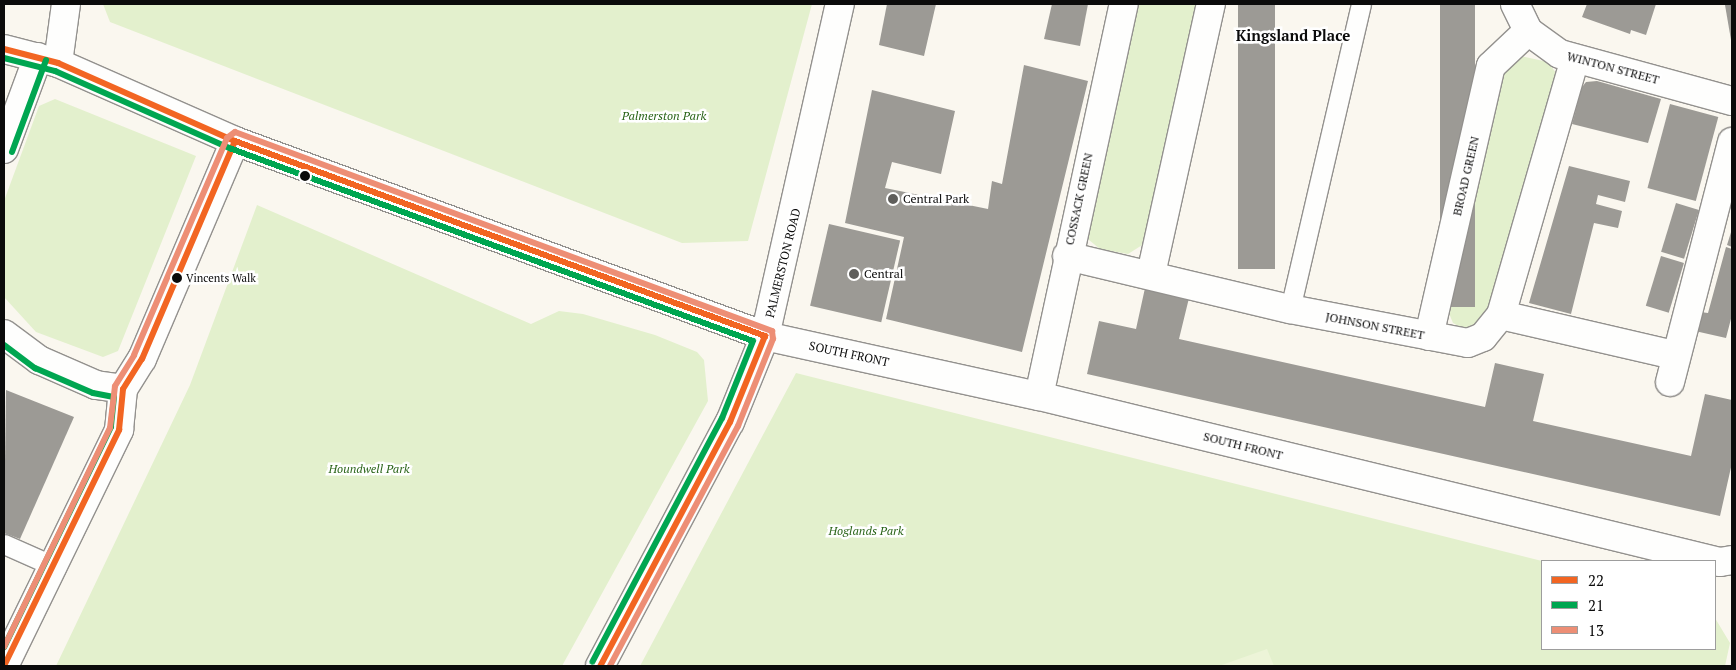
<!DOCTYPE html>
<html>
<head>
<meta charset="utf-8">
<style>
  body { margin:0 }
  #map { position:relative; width:1736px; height:670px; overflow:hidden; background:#faf7ef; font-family:"PT Serif",serif }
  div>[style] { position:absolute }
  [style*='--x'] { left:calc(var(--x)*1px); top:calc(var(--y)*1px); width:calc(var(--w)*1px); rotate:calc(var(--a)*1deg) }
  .green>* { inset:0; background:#e3f0cd }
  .pitch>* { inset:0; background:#edf4d8 }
  .building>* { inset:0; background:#9c9a95; transform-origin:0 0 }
  .roads { filter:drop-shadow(1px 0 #93918e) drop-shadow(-1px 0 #93918e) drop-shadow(0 1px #93918e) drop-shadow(0 -1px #93918e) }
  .service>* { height:19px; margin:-9.5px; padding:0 9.5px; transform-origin:9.5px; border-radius:9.5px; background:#fefefd }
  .minor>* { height:28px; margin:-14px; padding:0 14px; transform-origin:14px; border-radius:14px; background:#fefefd }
  .tertiary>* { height:28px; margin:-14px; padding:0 14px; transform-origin:14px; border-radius:14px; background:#fefefd }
  .bus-1>* { height:6px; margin:-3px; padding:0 3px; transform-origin:3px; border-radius:3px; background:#f26522 }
  .bus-2>* { height:6px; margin:-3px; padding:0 3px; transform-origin:3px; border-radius:3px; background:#00a651 }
  .bus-3>* { height:6px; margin:-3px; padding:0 3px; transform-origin:3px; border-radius:3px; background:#ed8e75 }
  .dots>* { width:14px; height:14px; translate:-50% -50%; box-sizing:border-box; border:2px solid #fff; border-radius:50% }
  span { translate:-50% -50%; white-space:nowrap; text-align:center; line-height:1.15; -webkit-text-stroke:5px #fff; paint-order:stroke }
  .bus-label { font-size:11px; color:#0b0b0b }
  .left { translate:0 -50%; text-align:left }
  .street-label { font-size:12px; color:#0b0b0b }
  .park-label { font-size:12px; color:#2b651a; font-style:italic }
  .poi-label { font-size:12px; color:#0b0b0b }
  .quarter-label { font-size:15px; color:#0b0b0b; font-weight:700 }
  .frame { position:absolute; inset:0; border:5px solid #0b0b0b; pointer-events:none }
  .legend { position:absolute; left:1541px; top:560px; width:175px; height:90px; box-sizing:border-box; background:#fff; border:1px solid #9d9d9d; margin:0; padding:6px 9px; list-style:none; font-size:15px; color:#0b0b0b }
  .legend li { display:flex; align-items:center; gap:10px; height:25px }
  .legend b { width:25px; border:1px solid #9d9d9d }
</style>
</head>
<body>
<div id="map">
  <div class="green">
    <i style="clip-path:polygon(103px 4px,812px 4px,748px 241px,682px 243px,110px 22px)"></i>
    <i style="clip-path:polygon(1136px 4px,1199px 4px,1147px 242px,1128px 254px,1100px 249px,1089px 240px,1087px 226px)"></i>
    <i style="clip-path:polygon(1520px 56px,1548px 62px,1556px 73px,1556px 87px,1492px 303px,1482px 319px,1466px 330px,1453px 323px,1448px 311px,1499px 81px,1507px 65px)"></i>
    <i style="clip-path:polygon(55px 99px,196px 156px,118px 351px,103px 357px,36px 332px,4px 297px,4px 201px,39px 106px)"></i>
    <i style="clip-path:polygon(257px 205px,531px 324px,559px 311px,583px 314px,655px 335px,697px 352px,704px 360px,708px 401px,562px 666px,56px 666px,190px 385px)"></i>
    <i style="clip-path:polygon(796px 373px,1542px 561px,1542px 649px,1715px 649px,1715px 618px,1730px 643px,1725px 666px,640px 666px)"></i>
  </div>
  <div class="pitch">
    <i style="clip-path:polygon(1267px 649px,1274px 666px,1219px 666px)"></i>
  </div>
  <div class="building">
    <i style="clip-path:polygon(887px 4px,936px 4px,924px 56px,879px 45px)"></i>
    <i style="clip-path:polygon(1052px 4px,1088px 4px,1080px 46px,1044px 39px)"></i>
    <i style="left:1238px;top:4px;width:37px;height:265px"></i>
    <i style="left:1440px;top:4px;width:35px;height:303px"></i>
    <i style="clip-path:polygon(1587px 4px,1656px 4px,1646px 35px,1631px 30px,1630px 34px,1582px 17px)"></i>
    <i style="clip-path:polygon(1732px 4px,1732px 40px,1731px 40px,1725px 5px)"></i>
    <i style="clip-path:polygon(1024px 65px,1088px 81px,1022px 352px,886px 319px,904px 237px,845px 223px,872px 90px,955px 111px,941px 174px,892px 162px,885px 188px,988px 209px,992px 181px,1002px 184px)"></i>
    <i style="clip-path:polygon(1597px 81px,1661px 99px,1648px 143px,1572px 124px,1582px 87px,1586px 82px)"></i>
    <i style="left:1670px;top:104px;width:50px;height:87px;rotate:15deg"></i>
    <i style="clip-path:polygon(1569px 166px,1630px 181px,1625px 202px,1598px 195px,1596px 204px,1622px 211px,1618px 228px,1594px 223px,1571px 314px,1529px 303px)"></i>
    <i style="left:1676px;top:203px;width:24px;height:51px;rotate:17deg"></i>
    <i style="left:829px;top:224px;width:73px;height:84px;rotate:13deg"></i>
    <i style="clip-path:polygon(1732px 229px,1732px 247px,1727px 245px)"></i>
    <i style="clip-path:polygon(1726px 247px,1732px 249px,1732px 315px,1726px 338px,1695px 331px,1700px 312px,1708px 313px)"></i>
    <i style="left:1661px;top:256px;width:24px;height:52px;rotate:17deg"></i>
    <i style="clip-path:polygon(1145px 288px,1189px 298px,1179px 339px,1485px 407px,1495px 363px,1544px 374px,1533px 421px,1691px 456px,1705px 394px,1732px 400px,1732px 463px,1720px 516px,1087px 374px,1099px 321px,1136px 329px)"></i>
    <i style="clip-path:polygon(6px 390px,74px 417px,20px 539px,4px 533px)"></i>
  </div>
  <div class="roads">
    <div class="service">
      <i style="--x:1290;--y:309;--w:313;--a:-76.9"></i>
      <i style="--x:4;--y:544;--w:57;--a:23.9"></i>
    </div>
    <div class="minor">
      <i style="--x:1515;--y:4;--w:30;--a:64"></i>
      <i style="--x:1528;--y:31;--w:39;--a:36"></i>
      <i style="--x:1560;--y:54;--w:178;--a:15.3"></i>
      <i style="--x:4;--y:49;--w:56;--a:14.5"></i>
      <i style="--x:58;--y:63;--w:193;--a:23.8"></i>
      <i style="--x:235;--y:141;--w:565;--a:20.2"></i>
      <i style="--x:765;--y:336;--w:280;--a:12.4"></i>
      <i style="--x:1039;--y:396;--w:701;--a:13.7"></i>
      <i style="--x:1720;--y:562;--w:12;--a:-9"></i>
      <i style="--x:58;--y:63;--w:60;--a:-82.3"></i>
      <i style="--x:4;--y:149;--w:98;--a:-69.7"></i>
      <i style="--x:1067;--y:256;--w:229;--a:13.4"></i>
      <i style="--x:1290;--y:309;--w:181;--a:10.8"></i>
      <i style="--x:1468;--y:343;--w:16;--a:-22"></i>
      <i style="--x:1483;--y:337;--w:28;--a:-51"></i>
      <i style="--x:1501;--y:315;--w:178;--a:13"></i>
      <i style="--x:1151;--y:274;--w:277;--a:-77.5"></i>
      <i style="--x:1501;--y:315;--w:266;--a:-73.9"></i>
      <i style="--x:4;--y:334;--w:44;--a:36.6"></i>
      <i style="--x:39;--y:360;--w:62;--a:23.7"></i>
      <i style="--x:96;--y:385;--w:27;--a:8"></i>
      <i style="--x:1429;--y:336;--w:277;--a:-77.1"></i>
      <i style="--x:1491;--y:66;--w:51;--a:-43.4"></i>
      <i style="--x:1670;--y:382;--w:248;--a:-75.5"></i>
      <i style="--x:1039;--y:396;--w:401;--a:-77.8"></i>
      <i style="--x:4;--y:666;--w:263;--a:-64"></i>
      <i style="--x:119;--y:430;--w:41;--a:-84.4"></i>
      <i style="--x:123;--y:389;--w:36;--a:-58"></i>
      <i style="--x:142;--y:359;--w:237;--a:-66.9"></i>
    </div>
    <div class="tertiary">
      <i style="--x:600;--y:666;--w:276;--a:-62"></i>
      <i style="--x:730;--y:422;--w:93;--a:-67.9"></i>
      <i style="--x:765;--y:336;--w:340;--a:-77.3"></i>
    </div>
  </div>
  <div class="bus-1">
    <i style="--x:4;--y:49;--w:56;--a:14.5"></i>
    <i style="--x:58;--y:63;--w:193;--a:23.8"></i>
    <i style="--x:235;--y:141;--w:565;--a:20.2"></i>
    <i style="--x:765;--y:336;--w:93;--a:112.1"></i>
    <i style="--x:730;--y:422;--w:276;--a:118"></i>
    <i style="--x:4;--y:666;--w:263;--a:-64"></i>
    <i style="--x:119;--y:430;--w:41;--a:-84.4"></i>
    <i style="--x:123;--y:389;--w:36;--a:-58"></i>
    <i style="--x:142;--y:359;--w:237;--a:-66.9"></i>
  </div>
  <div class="bus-2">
    <i style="--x:4;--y:58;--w:53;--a:14.3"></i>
    <i style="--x:55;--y:71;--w:193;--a:23.8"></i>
    <i style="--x:232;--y:149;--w:555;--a:20.23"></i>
    <i style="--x:753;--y:341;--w:83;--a:111.9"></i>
    <i style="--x:722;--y:418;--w:276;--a:118"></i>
    <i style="--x:12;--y:152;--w:98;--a:-69.7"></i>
    <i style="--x:4;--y:345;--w:39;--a:37"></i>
    <i style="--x:35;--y:368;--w:63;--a:23.3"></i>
    <i style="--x:93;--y:393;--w:21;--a:11"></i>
    <i style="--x:114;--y:397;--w:30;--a:96"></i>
    <i style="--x:111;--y:427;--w:245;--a:115.9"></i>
  </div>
  <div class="bus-3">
    <i style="--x:4;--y:647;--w:243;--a:-64.2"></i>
    <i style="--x:110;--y:428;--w:42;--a:-83.2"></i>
    <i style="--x:115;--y:386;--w:36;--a:-58"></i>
    <i style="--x:134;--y:355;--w:236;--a:-66.8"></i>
    <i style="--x:227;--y:138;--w:10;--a:-37"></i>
    <i style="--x:235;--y:132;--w:573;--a:20.33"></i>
    <i style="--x:772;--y:331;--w:8;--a:83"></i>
    <i style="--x:773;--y:339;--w:94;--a:111.9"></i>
    <i style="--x:738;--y:426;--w:272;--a:118.1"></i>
  </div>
  <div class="dots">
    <i style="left:305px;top:176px;background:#0b0b0b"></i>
    <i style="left:893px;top:199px;background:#5f5e5b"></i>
    <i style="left:854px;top:274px;background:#5f5e5b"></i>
    <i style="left:177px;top:278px;background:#0b0b0b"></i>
  </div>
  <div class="bus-label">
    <span class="left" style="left:186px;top:278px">Vincents Walk</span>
  </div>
  <div class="street-label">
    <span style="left:1613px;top:68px;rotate:15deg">WINTON STREET</span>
    <span style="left:1466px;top:176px;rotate:-77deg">BROAD GREEN</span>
    <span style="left:1079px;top:199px;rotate:-78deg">COSSACK GREEN</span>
    <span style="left:783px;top:263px;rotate:-76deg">PALMERSTON ROAD</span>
    <span style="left:1375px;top:326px;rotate:11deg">JOHNSON STREET</span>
    <span style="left:849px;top:354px;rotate:12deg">SOUTH FRONT</span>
    <span style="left:1243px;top:446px;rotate:14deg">SOUTH FRONT</span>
  </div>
  <div class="park-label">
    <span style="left:664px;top:116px">Palmerston Park</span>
    <span style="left:369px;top:469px">Houndwell Park</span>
    <span style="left:866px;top:531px">Hoglands Park</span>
  </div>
  <div class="poi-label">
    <span class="left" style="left:903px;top:199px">Central Park</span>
    <span class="left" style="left:864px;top:274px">Central</span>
  </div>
  <div class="quarter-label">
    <span style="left:1293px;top:36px">Kingsland Place</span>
  </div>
  <div class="frame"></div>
  <ul class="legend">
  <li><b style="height:6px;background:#f26522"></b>22</li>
  <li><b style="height:6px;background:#00a651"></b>21</li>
  <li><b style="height:6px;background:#ed8e75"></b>13</li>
  </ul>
</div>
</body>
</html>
